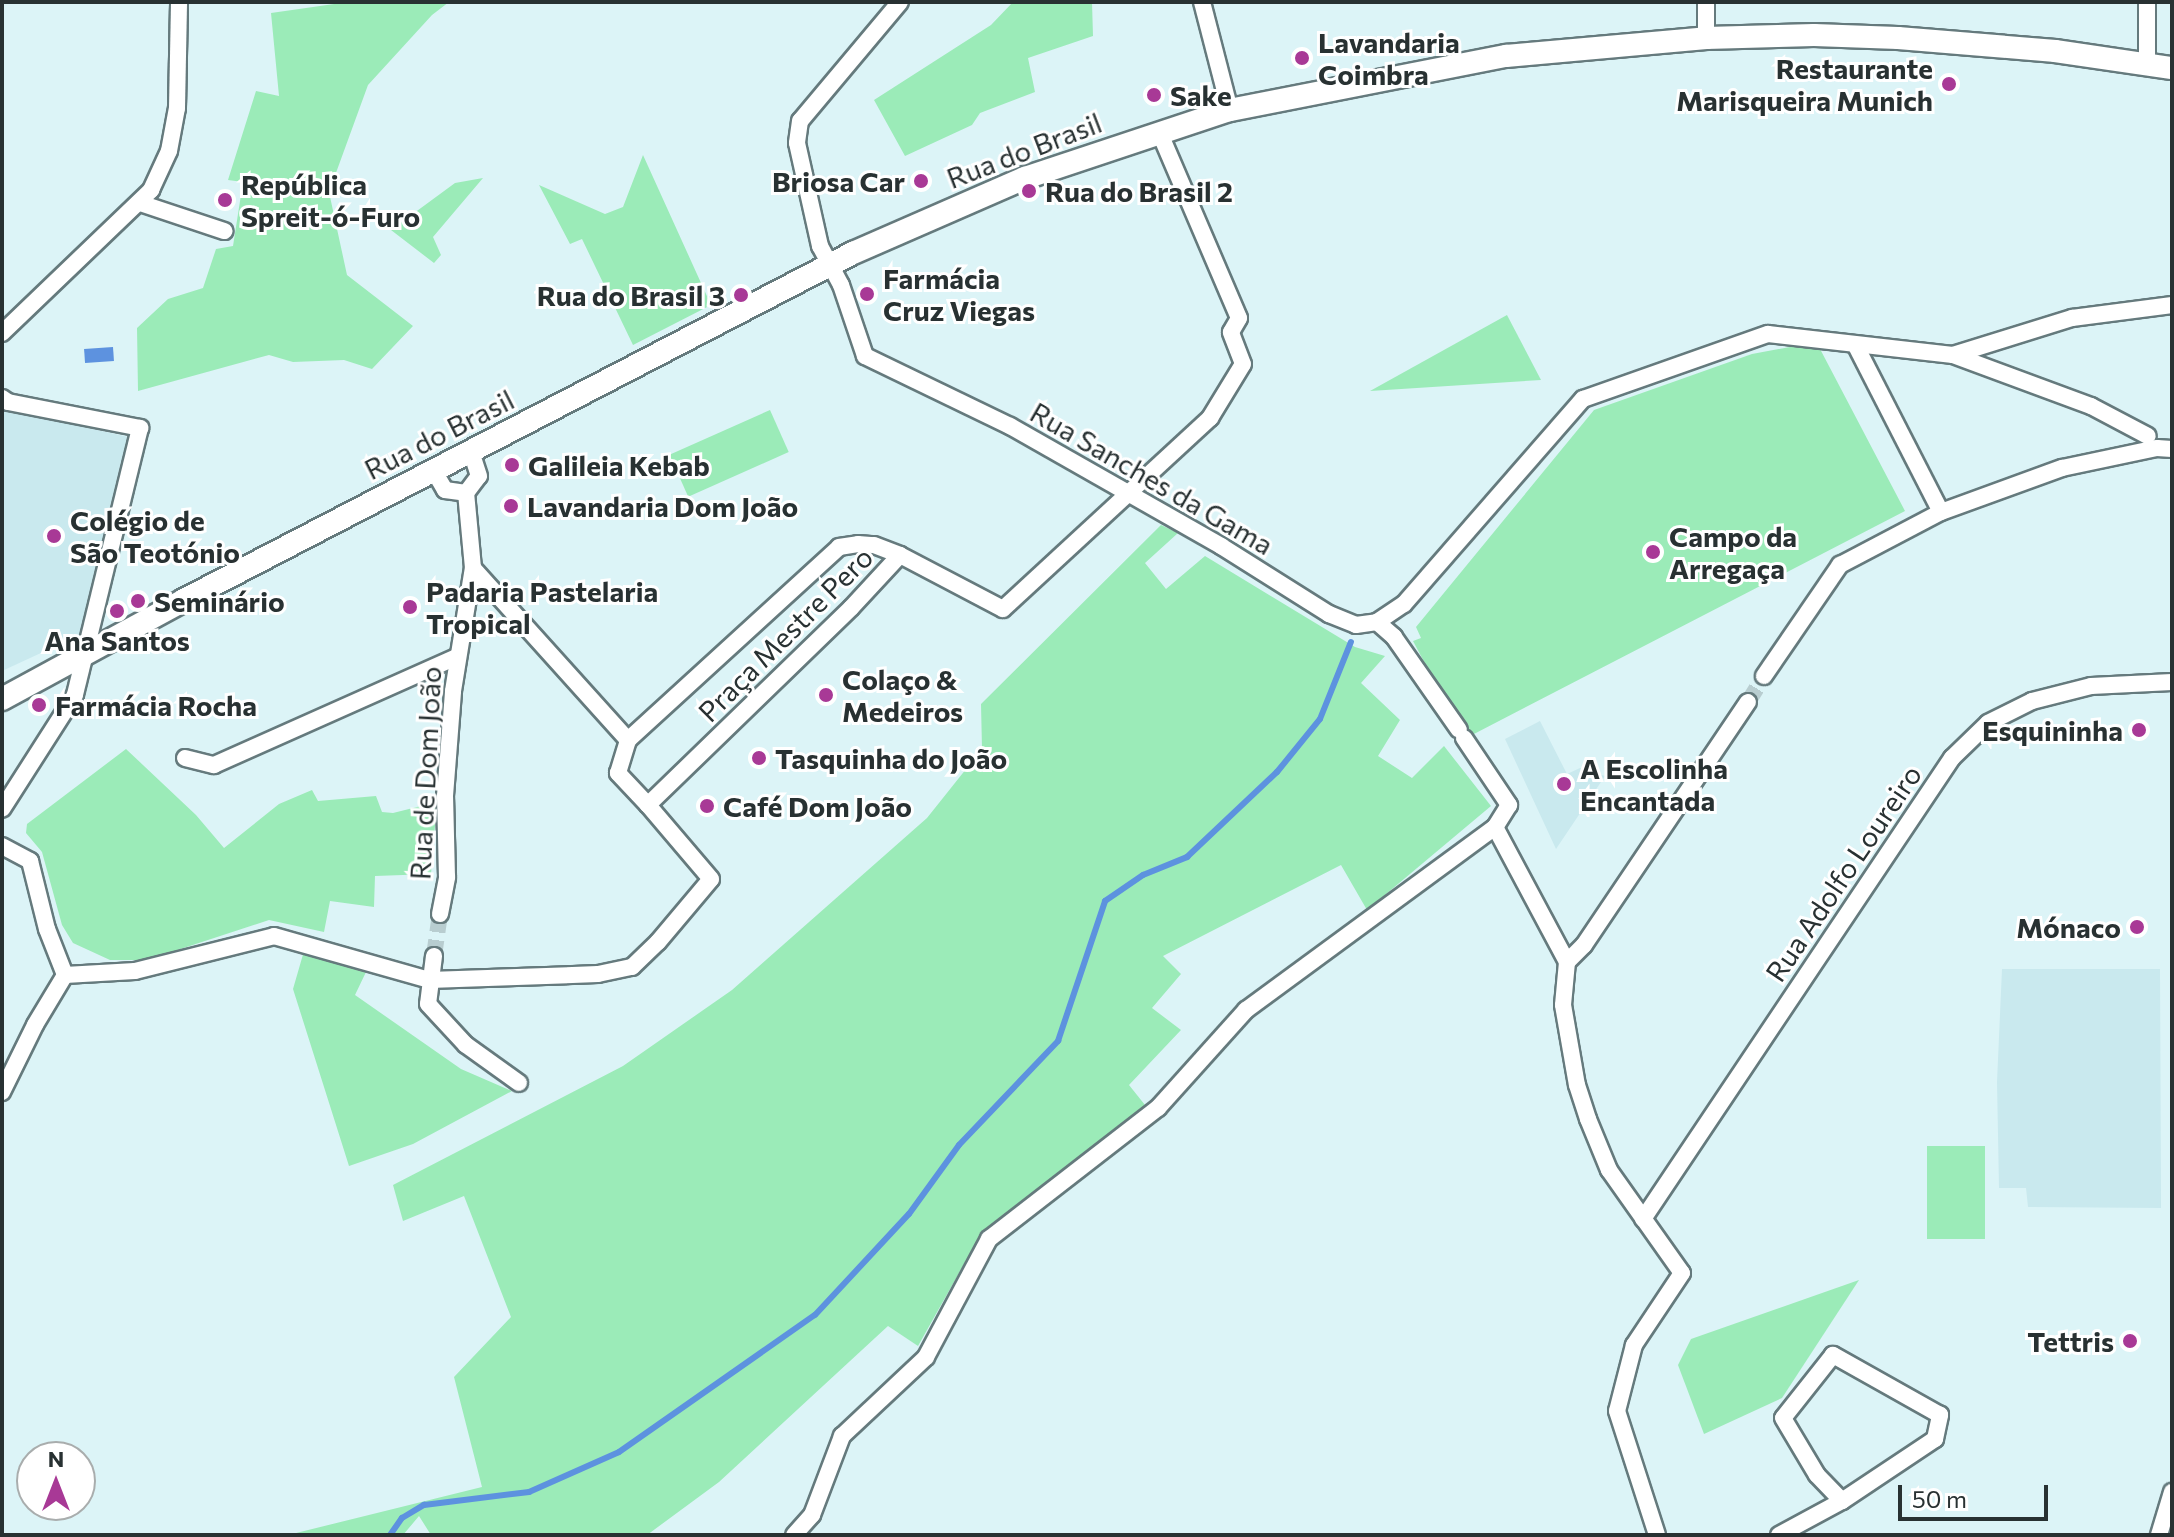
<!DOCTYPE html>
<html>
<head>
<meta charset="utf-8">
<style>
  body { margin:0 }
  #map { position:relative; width:2174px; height:1537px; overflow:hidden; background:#dcf4f7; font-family:Commissioner,sans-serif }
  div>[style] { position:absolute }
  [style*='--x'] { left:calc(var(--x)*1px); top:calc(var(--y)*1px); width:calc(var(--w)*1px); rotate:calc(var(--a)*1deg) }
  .built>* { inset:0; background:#c9e9ee }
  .green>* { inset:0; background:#9bebb8; transform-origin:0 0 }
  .water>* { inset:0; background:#5d92df; transform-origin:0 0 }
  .stream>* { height:6px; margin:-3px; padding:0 3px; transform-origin:3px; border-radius:3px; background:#5d92df }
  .minor-tunnel>* { height:16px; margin-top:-8px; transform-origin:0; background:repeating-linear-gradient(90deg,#b8cdd0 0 16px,transparent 0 24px) }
  .roads { filter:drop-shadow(2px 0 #657a7d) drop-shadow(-2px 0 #657a7d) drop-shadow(0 2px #657a7d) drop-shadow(0 -2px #657a7d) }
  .minor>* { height:16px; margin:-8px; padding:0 8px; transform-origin:8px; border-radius:8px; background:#fff }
  .secondary>* { height:22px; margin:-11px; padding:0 11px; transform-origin:11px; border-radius:11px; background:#fff }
  .dots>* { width:22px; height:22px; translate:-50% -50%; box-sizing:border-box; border:4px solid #fff; border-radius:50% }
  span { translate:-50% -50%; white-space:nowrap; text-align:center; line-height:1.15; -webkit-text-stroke:6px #fff; paint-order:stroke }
  .poi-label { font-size:28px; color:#283132; font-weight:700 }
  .left { translate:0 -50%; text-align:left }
  .right { translate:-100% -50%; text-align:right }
  .street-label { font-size:28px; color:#283132 }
  .frame { position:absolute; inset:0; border:4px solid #283132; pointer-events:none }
  .north { position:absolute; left:16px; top:1441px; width:80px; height:80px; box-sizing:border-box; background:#fff; border:2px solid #a9adad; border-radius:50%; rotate:0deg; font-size:22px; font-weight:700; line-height:32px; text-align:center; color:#283132 }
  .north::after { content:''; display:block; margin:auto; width:28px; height:36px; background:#a83996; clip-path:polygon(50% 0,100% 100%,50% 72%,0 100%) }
  .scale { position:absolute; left:1898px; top:1485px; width:150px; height:36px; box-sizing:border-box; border:4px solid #283132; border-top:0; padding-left:10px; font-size:24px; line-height:28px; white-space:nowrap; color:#283132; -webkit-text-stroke:6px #fff; paint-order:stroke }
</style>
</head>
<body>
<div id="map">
  <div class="built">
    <i style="clip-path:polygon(2px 408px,128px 437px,82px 634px,2px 671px)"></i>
    <i style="clip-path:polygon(1540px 721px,1567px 774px,1580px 768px,1605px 776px,1556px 849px,1505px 739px)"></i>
    <i style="clip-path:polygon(2002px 969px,2160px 969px,2161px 1208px,2028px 1207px,2026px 1188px,1999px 1188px,1997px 1082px)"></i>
  </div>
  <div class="green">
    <i style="clip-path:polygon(348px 2px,449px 2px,432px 15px,368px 85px,329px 192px,347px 275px,413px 326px,372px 369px,344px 360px,293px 362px,269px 355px,138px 391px,137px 328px,168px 299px,203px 288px,216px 249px,233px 246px,243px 182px,228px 180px,256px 91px,279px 96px,271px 13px)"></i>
    <i style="clip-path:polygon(1013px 2px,1092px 2px,1093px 36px,1028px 58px,1035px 92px,980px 113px,972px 125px,905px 156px,874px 100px,991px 25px)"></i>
    <i style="clip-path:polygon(643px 155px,711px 305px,633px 345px,582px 239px,570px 244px,539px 185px,605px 214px,623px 207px)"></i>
    <i style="clip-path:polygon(483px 178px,433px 237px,441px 255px,434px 263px,391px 230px,455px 183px)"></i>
    <i style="clip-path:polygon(1507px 315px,1541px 380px,1370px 391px)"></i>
    <i style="clip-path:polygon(1790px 347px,1819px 347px,1905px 511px,1472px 735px,1430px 673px,1413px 641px,1421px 638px,1416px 627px,1594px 410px,1752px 354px)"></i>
    <i style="left:770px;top:410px;width:46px;height:110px;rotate:66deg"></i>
    <i style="clip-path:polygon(1161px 525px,1178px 533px,1145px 563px,1166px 589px,1205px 556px,1355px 647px,1385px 656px,1361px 683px,1400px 720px,1378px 756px,1412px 778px,1444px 746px,1491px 806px,1367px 910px,1341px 865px,1163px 956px,1181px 974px,1152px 1008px,1181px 1030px,1129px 1085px,1145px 1105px,982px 1232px,918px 1346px,888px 1326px,719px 1482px,647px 1535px,431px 1535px,419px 1516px,403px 1535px,288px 1535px,482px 1487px,454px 1377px,511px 1317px,464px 1196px,403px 1221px,393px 1185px,623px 1066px,732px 990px,927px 818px,982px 749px,981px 704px)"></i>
    <i style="clip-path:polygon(126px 749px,196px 815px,224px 848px,279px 804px,312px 790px,318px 801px,376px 796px,382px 812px,393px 813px,437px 802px,431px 874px,375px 876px,374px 907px,330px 901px,324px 932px,269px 920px,147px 960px,110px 960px,73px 943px,62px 925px,42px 852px,26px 833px,27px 824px)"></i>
    <i style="clip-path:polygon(304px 951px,366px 972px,355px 995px,461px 1069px,512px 1091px,413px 1144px,349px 1166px,293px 989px)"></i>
    <i style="left:1927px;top:1146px;width:58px;height:93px"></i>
    <i style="clip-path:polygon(1859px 1280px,1782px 1398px,1704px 1434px,1678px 1365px,1691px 1339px)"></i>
  </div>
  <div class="water">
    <i style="left:113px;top:347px;width:14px;height:29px;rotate:86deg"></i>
  </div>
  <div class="stream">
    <i style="--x:390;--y:1535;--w:21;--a:-55"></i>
    <i style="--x:402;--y:1518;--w:26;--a:-31"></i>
    <i style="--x:424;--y:1505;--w:106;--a:-7.1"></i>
    <i style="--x:529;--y:1492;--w:98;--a:-24"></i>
    <i style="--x:619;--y:1452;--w:239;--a:-35"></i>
    <i style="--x:815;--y:1315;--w:138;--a:-47.1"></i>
    <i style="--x:909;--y:1214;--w:85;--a:-54.1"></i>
    <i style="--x:959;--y:1145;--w:144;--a:-46.4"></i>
    <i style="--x:1058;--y:1041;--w:148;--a:-71.4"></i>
    <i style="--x:1105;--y:901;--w:46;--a:-34.4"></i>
    <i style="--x:1143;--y:875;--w:48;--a:-22.2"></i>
    <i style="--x:1187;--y:857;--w:124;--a:-43.4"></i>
    <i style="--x:1277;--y:772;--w:68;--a:-50.9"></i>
    <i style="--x:1320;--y:719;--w:83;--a:-68.1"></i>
  </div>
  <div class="minor-tunnel">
    <i style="--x:1748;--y:702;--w:31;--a:-58"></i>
    <i style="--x:434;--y:956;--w:42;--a:-81.9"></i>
  </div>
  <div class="roads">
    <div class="minor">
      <i style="--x:900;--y:2;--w:155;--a:130"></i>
      <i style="--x:800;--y:121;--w:22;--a:98"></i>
      <i style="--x:797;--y:143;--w:106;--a:77.4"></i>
      <i style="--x:820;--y:246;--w:44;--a:61.7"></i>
      <i style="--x:841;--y:285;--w:75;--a:71.3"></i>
      <i style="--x:865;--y:356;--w:161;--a:25.8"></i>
      <i style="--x:1010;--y:426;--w:243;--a:29.6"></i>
      <i style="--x:1221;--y:546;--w:128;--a:32.2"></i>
      <i style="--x:1329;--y:614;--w:29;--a:22"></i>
      <i style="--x:1356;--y:625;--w:21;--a:-8"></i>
      <i style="--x:1377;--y:622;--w:32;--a:-34"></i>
      <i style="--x:1404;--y:604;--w:272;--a:-48.9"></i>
      <i style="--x:1583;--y:399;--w:196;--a:-19.4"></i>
      <i style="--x:1768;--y:334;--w:186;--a:6.5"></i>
      <i style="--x:1953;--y:355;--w:125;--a:-17.3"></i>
      <i style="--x:2072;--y:318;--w:101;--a:-7.4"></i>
      <i style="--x:1202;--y:2;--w:112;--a:75.5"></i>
      <i style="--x:1706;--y:2;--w:36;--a:90"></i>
      <i style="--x:2147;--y:63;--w:61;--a:-90"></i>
      <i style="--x:140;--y:203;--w:89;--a:18.4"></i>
      <i style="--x:2;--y:333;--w:207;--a:-43.8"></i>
      <i style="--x:151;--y:190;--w:43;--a:-65.2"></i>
      <i style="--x:169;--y:151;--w:44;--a:-79.5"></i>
      <i style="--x:177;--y:108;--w:106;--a:-88.9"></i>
      <i style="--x:1856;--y:346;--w:186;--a:62.9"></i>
      <i style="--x:1953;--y:355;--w:147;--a:20.3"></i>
      <i style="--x:2091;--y:406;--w:64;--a:27.8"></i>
      <i style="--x:2;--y:398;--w:7;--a:34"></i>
      <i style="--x:8;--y:402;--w:135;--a:11.1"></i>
      <i style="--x:140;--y:428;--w:275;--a:103.7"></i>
      <i style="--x:75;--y:695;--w:135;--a:122.6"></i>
      <i style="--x:434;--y:471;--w:22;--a:60"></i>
      <i style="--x:445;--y:490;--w:21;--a:8"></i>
      <i style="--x:466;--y:493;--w:21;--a:-53"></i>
      <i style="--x:479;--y:476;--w:26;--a:-108"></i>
      <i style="--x:858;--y:544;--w:16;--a:4"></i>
      <i style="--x:874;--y:545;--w:28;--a:21"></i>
      <i style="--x:900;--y:555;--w:72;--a:132.8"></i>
      <i style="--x:851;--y:608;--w:283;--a:135.9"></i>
      <i style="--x:648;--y:805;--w:44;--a:-133.2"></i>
      <i style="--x:618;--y:773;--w:34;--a:-73"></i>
      <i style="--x:628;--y:740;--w:286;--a:-42.4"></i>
      <i style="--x:839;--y:547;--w:19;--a:-9"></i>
      <i style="--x:900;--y:555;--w:116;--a:27.7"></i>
      <i style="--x:1003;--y:609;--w:282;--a:-42.7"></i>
      <i style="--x:1210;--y:418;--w:63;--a:-58.6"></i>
      <i style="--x:1243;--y:364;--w:34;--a:-111"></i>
      <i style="--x:1231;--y:332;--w:16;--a:-60"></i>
      <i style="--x:1239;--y:318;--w:203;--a:-113.2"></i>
      <i style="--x:473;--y:568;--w:232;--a:48"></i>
      <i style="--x:1377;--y:622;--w:23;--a:41"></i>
      <i style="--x:1394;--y:637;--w:113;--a:55"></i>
      <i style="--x:1764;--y:676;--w:135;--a:-55.6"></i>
      <i style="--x:1840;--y:565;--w:114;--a:-27.7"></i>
      <i style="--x:1941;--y:512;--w:129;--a:-20"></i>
      <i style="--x:2062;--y:468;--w:97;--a:-11.9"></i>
      <i style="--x:2157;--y:448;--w:15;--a:4"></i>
      <i style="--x:1464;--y:738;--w:81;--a:56.1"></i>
      <i style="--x:1509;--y:805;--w:26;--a:122"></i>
      <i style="--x:1495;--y:827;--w:153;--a:61.9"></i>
      <i style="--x:1567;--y:962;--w:43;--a:95.3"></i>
      <i style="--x:1563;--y:1005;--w:81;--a:80.1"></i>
      <i style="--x:1577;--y:1085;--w:36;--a:72"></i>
      <i style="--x:1588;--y:1119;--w:55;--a:67.6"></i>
      <i style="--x:1609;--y:1170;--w:126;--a:54.7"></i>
      <i style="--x:1682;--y:1273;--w:87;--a:123.7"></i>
      <i style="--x:1634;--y:1345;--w:68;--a:104.4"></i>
      <i style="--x:1617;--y:1411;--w:130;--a:72.1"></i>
      <i style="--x:185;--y:758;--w:30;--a:14"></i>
      <i style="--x:214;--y:765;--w:266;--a:-24"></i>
      <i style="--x:2;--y:846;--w:32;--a:28"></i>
      <i style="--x:30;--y:861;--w:70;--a:76"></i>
      <i style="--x:47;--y:929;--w:49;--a:68.6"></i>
      <i style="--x:65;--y:975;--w:58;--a:121"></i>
      <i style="--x:35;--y:1025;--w:75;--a:116.2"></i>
      <i style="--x:440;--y:914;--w:38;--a:-79"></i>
      <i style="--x:447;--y:877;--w:81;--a:-91.4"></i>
      <i style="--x:445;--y:796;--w:105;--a:-85.6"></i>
      <i style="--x:453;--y:691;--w:125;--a:-80.8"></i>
      <i style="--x:473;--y:568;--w:75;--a:-95.3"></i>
      <i style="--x:434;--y:956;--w:48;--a:97.1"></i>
      <i style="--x:428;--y:1004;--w:56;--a:47.2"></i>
      <i style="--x:466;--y:1045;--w:65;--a:35.6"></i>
      <i style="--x:1567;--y:962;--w:24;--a:-45"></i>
      <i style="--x:1584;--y:945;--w:293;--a:-56"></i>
      <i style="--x:65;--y:975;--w:70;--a:-3.3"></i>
      <i style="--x:135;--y:971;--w:143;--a:-14.1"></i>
      <i style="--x:274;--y:936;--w:161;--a:15.8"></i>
      <i style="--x:429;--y:980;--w:169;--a:-2"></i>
      <i style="--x:598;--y:974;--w:35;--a:-12"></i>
      <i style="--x:632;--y:967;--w:36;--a:-44"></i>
      <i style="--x:658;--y:942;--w:82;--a:-49.9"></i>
      <i style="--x:711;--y:879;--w:97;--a:-130.4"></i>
      <i style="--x:1643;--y:1219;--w:555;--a:-56.17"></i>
      <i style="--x:1952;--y:758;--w:50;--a:-44.2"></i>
      <i style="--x:1988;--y:723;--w:49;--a:-26.6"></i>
      <i style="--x:2032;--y:701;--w:61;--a:-14.3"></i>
      <i style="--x:2091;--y:686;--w:81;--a:-2.8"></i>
      <i style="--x:794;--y:1535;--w:27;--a:-48"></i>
      <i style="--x:812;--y:1515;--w:85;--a:-69.2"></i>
      <i style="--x:842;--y:1436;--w:115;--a:-43.2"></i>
      <i style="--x:926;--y:1357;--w:134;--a:-61.9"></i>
      <i style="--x:989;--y:1239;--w:214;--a:-37.8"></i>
      <i style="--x:1158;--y:1108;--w:132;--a:-48.1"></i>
      <i style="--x:1246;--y:1010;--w:309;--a:-36.3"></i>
      <i style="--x:1779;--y:1535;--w:72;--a:-28.4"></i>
      <i style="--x:1842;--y:1501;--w:112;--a:-33.7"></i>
      <i style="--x:1935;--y:1439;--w:25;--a:-78"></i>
      <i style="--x:1940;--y:1415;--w:123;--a:-150.7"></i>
      <i style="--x:1833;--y:1355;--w:80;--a:128.4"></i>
      <i style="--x:1783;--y:1418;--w:66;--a:59.2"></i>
      <i style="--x:1817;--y:1475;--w:36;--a:46"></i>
      <i style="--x:2159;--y:1535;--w:45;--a:-73.2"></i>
    </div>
    <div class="secondary">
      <i style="--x:2;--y:699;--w:207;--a:-28.5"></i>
      <i style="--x:184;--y:600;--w:754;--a:-27.42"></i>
      <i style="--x:853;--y:253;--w:188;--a:-23.6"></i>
      <i style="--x:1025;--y:178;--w:216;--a:-18.4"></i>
      <i style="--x:1230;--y:110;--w:281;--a:-11.1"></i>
      <i style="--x:1506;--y:56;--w:201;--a:-5.1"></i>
      <i style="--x:1706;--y:38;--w:108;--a:-1.6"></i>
      <i style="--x:1814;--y:35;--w:84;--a:2"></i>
      <i style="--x:1898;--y:38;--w:158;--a:4.7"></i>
      <i style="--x:2055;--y:51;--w:118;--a:8.3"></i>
    </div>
  </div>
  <div class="dots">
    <i style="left:1302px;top:58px;background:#a83996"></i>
    <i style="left:1949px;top:84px;background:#a83996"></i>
    <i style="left:1154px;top:95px;background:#a83996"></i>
    <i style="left:921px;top:181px;background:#a83996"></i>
    <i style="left:1029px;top:191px;background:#a83996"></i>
    <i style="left:225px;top:200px;background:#a83996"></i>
    <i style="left:867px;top:294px;background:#a83996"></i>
    <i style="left:741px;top:295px;background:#a83996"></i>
    <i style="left:512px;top:465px;background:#a83996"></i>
    <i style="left:511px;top:506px;background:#a83996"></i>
    <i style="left:54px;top:536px;background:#a83996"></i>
    <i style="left:1653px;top:552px;background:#a83996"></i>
    <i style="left:138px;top:601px;background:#a83996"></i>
    <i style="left:410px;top:607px;background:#a83996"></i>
    <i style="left:117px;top:611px;background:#a83996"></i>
    <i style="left:826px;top:695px;background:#a83996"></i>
    <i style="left:39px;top:705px;background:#a83996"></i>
    <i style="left:2139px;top:730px;background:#a83996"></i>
    <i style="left:759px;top:758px;background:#a83996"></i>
    <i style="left:1564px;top:784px;background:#a83996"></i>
    <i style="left:707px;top:806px;background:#a83996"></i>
    <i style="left:2137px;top:927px;background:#a83996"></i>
    <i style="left:2130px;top:1341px;background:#a83996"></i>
  </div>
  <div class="poi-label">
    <span class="left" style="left:1318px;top:58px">Lavandaria<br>Coimbra</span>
    <span class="right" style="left:1933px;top:84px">Restaurante<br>Marisqueira Munich</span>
    <span class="left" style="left:1170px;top:95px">Sake</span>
    <span class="right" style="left:905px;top:181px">Briosa Car</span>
    <span class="left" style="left:241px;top:200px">República<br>Spreit-ó-Furo</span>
    <span class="left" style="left:1045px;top:191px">Rua do Brasil 2</span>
    <span class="left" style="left:883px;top:294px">Farmácia<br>Cruz Viegas</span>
    <span class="right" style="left:725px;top:295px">Rua do Brasil 3</span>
    <span class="left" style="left:528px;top:465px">Galileia Kebab</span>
    <span class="left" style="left:527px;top:506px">Lavandaria Dom João</span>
    <span class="left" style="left:70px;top:536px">Colégio de<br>São Teotónio</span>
    <span class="left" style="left:1669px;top:552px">Campo da<br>Arregaça</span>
    <span class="left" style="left:426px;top:607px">Padaria Pastelaria<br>Tropical</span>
    <span class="left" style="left:154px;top:601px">Seminário</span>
    <span style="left:117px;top:640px">Ana Santos</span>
    <span class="left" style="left:842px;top:695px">Colaço &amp;<br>Medeiros</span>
    <span class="left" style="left:55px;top:705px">Farmácia Rocha</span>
    <span class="right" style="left:2123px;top:730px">Esquininha</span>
    <span class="left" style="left:775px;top:758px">Tasquinha do João</span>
    <span class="left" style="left:1580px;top:784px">A Escolinha<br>Encantada</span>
    <span class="left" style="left:723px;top:806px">Café Dom João</span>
    <span class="right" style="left:2121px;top:927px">Mónaco</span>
    <span class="right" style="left:2114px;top:1341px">Tettris</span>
  </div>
  <div class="street-label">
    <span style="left:1024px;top:150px;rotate:-21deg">Rua do Brasil</span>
    <span style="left:439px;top:434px;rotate:-27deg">Rua do Brasil</span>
    <span style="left:1152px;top:478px;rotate:30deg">Rua Sanches da Gama</span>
    <span style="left:785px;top:634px;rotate:-45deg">Praça Mestre Pero</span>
    <span style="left:425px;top:773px;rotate:-87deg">Rua de Dom João</span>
    <span style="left:1843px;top:873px;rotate:-56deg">Rua Adolfo Loureiro</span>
  </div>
  <div class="frame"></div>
  <div class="north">N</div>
  <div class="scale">50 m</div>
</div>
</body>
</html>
